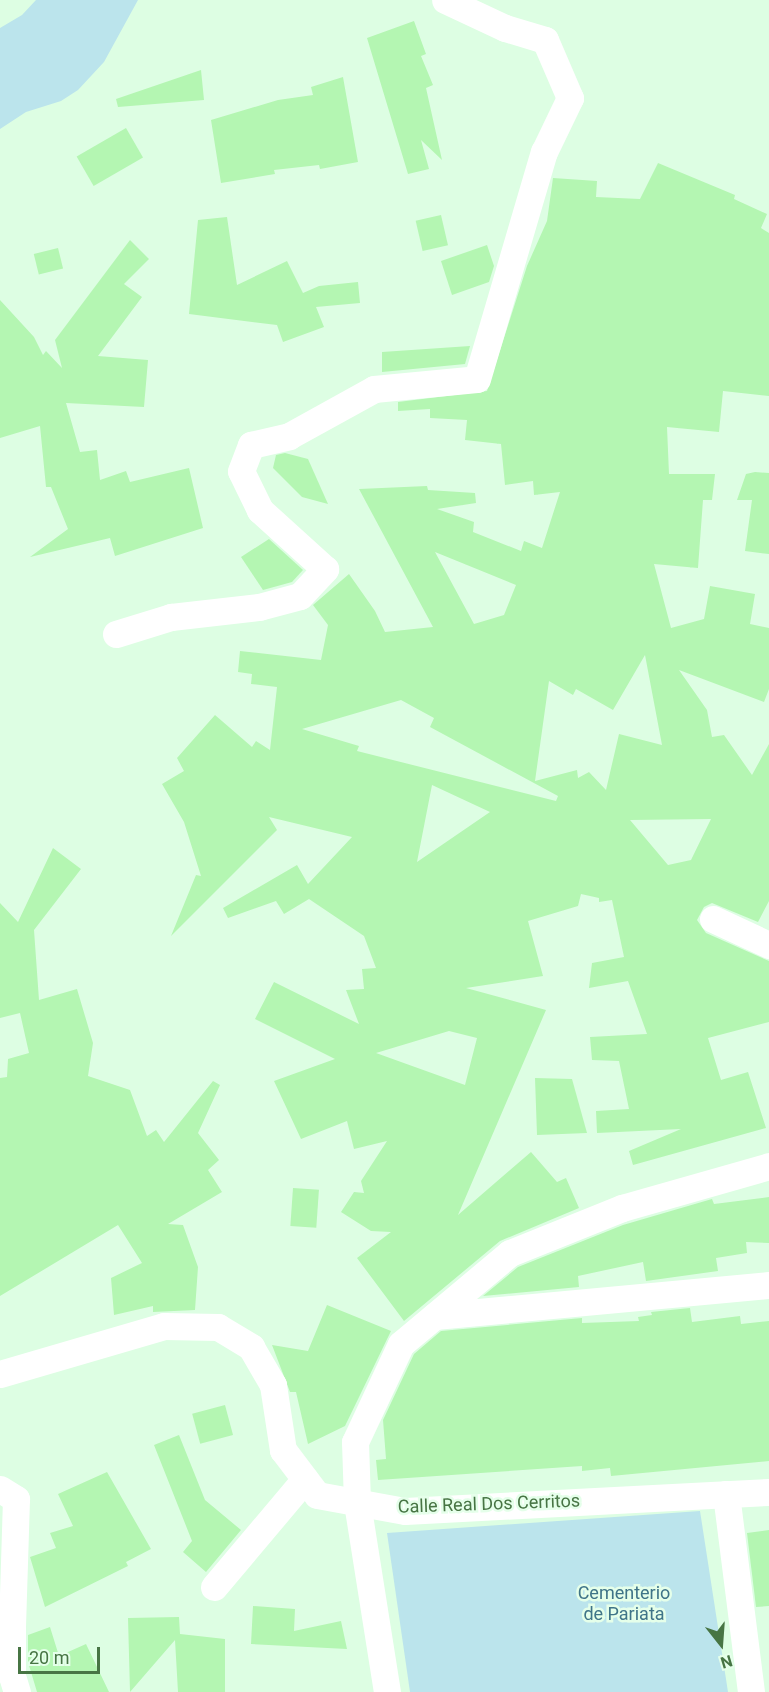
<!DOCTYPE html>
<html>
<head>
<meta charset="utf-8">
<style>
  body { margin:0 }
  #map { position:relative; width:769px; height:1692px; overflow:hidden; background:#ddfee3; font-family:Roboto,sans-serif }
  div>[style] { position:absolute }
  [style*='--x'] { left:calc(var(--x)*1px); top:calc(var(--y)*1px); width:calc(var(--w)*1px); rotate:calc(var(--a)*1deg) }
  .green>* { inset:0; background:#bbe4ec }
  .building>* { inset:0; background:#b4f6b2; transform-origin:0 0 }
  .street>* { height:27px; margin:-13.5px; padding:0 13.5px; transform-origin:13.5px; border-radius:13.5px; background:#fff }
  span { translate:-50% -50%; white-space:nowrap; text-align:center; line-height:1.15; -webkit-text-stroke:5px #e5ffea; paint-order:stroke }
  .street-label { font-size:18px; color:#477544 }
  .park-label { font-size:18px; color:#3f7488 }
  .north { position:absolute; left:691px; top:1614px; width:60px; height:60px; -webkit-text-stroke:4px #e5ffea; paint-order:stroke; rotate:163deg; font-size:16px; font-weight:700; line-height:24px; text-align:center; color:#477544 }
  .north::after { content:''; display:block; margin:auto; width:21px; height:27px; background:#477544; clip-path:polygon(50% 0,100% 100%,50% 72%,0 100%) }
  .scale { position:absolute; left:18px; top:1647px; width:82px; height:27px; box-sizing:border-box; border:3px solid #477544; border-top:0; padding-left:8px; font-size:18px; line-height:21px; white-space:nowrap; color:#477544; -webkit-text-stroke:4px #e5ffea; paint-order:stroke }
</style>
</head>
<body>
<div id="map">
  <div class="green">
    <i style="clip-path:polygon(36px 0,138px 0,104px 62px,78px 90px,61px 101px,26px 112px,0 129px,0 28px,22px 15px)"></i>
    <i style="clip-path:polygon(700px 1511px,728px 1692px,410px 1692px,387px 1533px)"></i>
  </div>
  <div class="building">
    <i style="clip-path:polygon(414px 21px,426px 54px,421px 56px,433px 85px,426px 88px,442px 160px,421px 140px,429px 169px,408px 174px,367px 38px)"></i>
    <i style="clip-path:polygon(201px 70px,204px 100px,118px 107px,116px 99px)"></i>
    <i style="clip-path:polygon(343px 77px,358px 162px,320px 169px,319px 165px,274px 170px,275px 174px,221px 183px,211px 120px,278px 100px,313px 95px,311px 87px)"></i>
    <i style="left:126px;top:128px;width:34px;height:57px;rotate:60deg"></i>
    <i style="clip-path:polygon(evenodd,658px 163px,735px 195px,734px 199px,767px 214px,761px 228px,769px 233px,769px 396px,723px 391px,719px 432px,667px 427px,669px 474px,715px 474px,712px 500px,703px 500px,698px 568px,654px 564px,671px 628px,704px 619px,710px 586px,755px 594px,750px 624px,769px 628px,769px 689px,764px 702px,679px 670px,707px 710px,712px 737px,724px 735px,752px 775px,769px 744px,769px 901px,758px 922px,712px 903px,704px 907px,697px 920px,706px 933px,769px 961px,769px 1022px,708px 1038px,721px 1080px,748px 1072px,766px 1128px,633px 1165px,629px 1151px,681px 1129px,597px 1133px,596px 1111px,629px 1109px,619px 1061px,592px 1060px,590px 1037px,647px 1034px,628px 981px,589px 988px,592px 963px,624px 957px,612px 900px,599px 902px,599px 898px,581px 894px,578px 906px,528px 921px,543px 976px,466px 988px,546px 1010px,458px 1215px,531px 1152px,557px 1182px,566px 1178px,579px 1208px,500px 1241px,404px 1321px,357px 1258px,391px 1232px,371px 1231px,341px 1212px,354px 1192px,364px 1193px,361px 1181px,387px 1141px,354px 1149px,347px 1121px,301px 1139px,274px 1081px,335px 1059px,255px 1019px,274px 982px,359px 1024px,346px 990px,364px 989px,362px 969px,376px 968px,364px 936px,309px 899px,284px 914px,276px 901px,228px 918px,223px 908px,297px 865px,308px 884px,352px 837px,269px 817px,277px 830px,171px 936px,196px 875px,201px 876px,184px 822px,162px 784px,184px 771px,177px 758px,215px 715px,252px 747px,256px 741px,270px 750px,277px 687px,251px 684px,252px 674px,238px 672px,240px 651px,321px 660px,328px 625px,313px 605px,349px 574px,375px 611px,385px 632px,433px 627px,359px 489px,427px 486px,428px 490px,475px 493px,476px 503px,437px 509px,474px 522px,473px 532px,521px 551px,524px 541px,542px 548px,560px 492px,534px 495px,533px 481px,505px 485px,501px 444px,465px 440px,467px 420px,430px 418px,430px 409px,398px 411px,398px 402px,487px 391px,527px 266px,547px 221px,553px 178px,597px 181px,596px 197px,640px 199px,658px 163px,435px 552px,516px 585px,504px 615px,474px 624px,435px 552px,658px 163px,645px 655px,662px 745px,619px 734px,606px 790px,589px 772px,578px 778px,577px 770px,535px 781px,549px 681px,573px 695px,576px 689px,613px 710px,645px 655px,658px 163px,401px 700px,434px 718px,430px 727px,558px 796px,556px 801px,357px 751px,359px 746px,302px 729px,401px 700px,658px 163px,432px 785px,490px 812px,417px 862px,432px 785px,658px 163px,711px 819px,691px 860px,668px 865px,630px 820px,711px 819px,658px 163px,449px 1031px,477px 1038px,465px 1085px,376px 1053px,449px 1031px)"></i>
    <i style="left:441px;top:215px;width:31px;height:26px;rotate:77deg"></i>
    <i style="clip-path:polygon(227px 217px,237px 285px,287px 261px,303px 293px,319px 286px,358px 282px,360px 303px,316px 307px,324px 327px,283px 342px,277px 325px,189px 314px,198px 220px)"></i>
    <i style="clip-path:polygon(130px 240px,149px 259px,124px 284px,142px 297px,98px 356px,148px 360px,144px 407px,66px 403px,80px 452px,97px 450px,100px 480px,126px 471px,130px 482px,189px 468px,203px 528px,115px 556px,110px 538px,30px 557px,68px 529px,51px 487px,46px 487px,40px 426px,0 438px,0 300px,34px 337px,43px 355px,46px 351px,62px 368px,55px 340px)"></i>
    <i style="clip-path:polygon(487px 245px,494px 266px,489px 282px,452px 295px,441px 261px)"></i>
    <i style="left:58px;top:248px;width:21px;height:25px;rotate:76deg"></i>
    <i style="clip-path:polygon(470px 346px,465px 364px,382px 372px,382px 352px)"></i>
    <i style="clip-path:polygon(285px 453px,308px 459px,328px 504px,302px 497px,273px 468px,276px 455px)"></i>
    <i style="clip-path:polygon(755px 472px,769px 473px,769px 554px,745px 551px,752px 500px,737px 500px,746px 474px)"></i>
    <i style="clip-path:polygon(269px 539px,303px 570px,292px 582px,263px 590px,241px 557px)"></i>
    <i style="clip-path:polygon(53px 848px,81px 869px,34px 930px,39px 1000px,77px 989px,93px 1043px,88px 1076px,130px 1090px,147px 1136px,156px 1130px,164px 1142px,213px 1081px,220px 1085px,198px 1133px,219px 1160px,208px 1170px,222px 1192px,168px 1224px,183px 1225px,198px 1267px,195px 1310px,153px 1312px,153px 1306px,114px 1315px,111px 1278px,142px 1263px,118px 1225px,0 1296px,0 1078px,7px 1077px,8px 1059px,29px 1053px,20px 1013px,0 1018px,0 903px,18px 922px)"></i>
    <i style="clip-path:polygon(535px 1078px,572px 1079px,587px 1133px,537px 1135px)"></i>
    <i style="left:293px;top:1188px;width:26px;height:38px;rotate:4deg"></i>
    <i style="clip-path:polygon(769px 1197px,769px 1243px,746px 1242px,747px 1253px,716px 1258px,718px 1271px,646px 1281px,643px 1262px,578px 1276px,579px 1287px,483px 1296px,518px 1267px,623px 1225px,712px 1199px,714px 1204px)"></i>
    <i style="clip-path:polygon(327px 1305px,391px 1331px,345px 1426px,308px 1444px,296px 1392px,290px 1392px,272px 1345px,308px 1351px)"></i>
    <i style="clip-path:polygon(690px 1308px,692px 1322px,740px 1316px,741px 1324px,769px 1321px,769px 1461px,611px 1476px,610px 1468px,582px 1471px,582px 1466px,378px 1480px,376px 1460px,386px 1459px,383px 1420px,414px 1354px,441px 1331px,582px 1318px,582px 1323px,639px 1321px,638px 1317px,652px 1315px,651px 1312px)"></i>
    <i style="left:225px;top:1405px;width:31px;height:34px;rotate:75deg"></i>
    <i style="clip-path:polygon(179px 1435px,205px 1500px,241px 1530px,206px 1572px,183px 1552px,192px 1541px,154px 1445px)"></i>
    <i style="clip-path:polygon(107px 1472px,151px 1549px,126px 1562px,128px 1566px,45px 1607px,30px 1557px,56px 1548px,50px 1533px,73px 1526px,58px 1494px)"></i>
    <i style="clip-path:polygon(769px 1530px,769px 1606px,756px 1607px,747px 1533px)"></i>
    <i style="clip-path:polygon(253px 1606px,295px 1609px,294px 1631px,341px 1621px,347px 1649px,251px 1644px)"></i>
    <i style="clip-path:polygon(179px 1617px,180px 1634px,225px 1639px,225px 1692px,178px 1692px,175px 1640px,130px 1692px,128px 1618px)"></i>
    <i style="clip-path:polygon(50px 1627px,59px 1656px,86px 1644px,109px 1692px,37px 1692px,28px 1662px,28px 1635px)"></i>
  </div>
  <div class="street">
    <i style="--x:116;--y:634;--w:58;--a:-17.2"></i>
    <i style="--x:171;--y:617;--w:89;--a:-6.5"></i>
    <i style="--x:259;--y:607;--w:42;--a:-15"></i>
    <i style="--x:300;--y:596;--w:37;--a:-47"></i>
    <i style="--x:325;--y:569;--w:88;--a:-137.8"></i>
    <i style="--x:260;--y:510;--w:43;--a:-116"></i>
    <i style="--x:241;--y:471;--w:28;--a:-69"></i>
    <i style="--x:251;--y:445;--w:39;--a:-13"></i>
    <i style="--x:289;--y:436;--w:97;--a:-28.9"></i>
    <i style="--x:374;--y:389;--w:103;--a:-5.5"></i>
    <i style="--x:477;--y:379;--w:237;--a:-73.6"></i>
    <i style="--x:544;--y:152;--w:60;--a:-64.3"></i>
    <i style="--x:570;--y:98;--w:63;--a:-113.3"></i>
    <i style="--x:545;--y:40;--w:42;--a:-163.3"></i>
    <i style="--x:505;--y:28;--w:66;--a:-155"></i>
    <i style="--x:713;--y:919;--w:62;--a:24.9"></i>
    <i style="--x:435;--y:1316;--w:335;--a:-5.3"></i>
    <i style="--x:0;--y:1374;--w:171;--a:-16.3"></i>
    <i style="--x:164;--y:1326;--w:54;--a:1.1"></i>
    <i style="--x:218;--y:1327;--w:39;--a:31"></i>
    <i style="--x:251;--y:1347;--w:44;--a:59.9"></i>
    <i style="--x:273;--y:1385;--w:66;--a:81.3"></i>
    <i style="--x:283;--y:1450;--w:56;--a:52.9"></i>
    <i style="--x:317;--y:1495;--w:89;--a:10.3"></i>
    <i style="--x:405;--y:1511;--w:364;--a:-3"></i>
    <i style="--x:0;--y:1489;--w:19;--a:32"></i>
    <i style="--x:16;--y:1499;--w:130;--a:91.8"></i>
    <i style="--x:12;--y:1629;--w:47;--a:90"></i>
    <i style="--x:12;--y:1676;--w:17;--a:73"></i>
    <i style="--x:726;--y:1494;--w:200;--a:82.8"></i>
    <i style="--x:214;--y:1587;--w:141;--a:-49.9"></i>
    <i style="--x:387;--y:1692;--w:192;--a:-99"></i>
    <i style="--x:357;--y:1502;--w:60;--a:-91.9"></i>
    <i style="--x:355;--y:1442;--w:108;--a:-64.9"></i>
    <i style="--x:401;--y:1344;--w:142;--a:-39.9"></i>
    <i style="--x:510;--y:1253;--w:121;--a:-21.9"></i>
    <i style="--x:622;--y:1208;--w:153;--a:-15.9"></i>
  </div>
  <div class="street-label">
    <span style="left:489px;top:1504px;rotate:-2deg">Calle Real Dos Cerritos</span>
  </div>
  <div class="park-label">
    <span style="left:624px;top:1604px">Cementerio<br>de Pariata</span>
  </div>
  <div class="north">N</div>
  <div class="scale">20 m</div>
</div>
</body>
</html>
